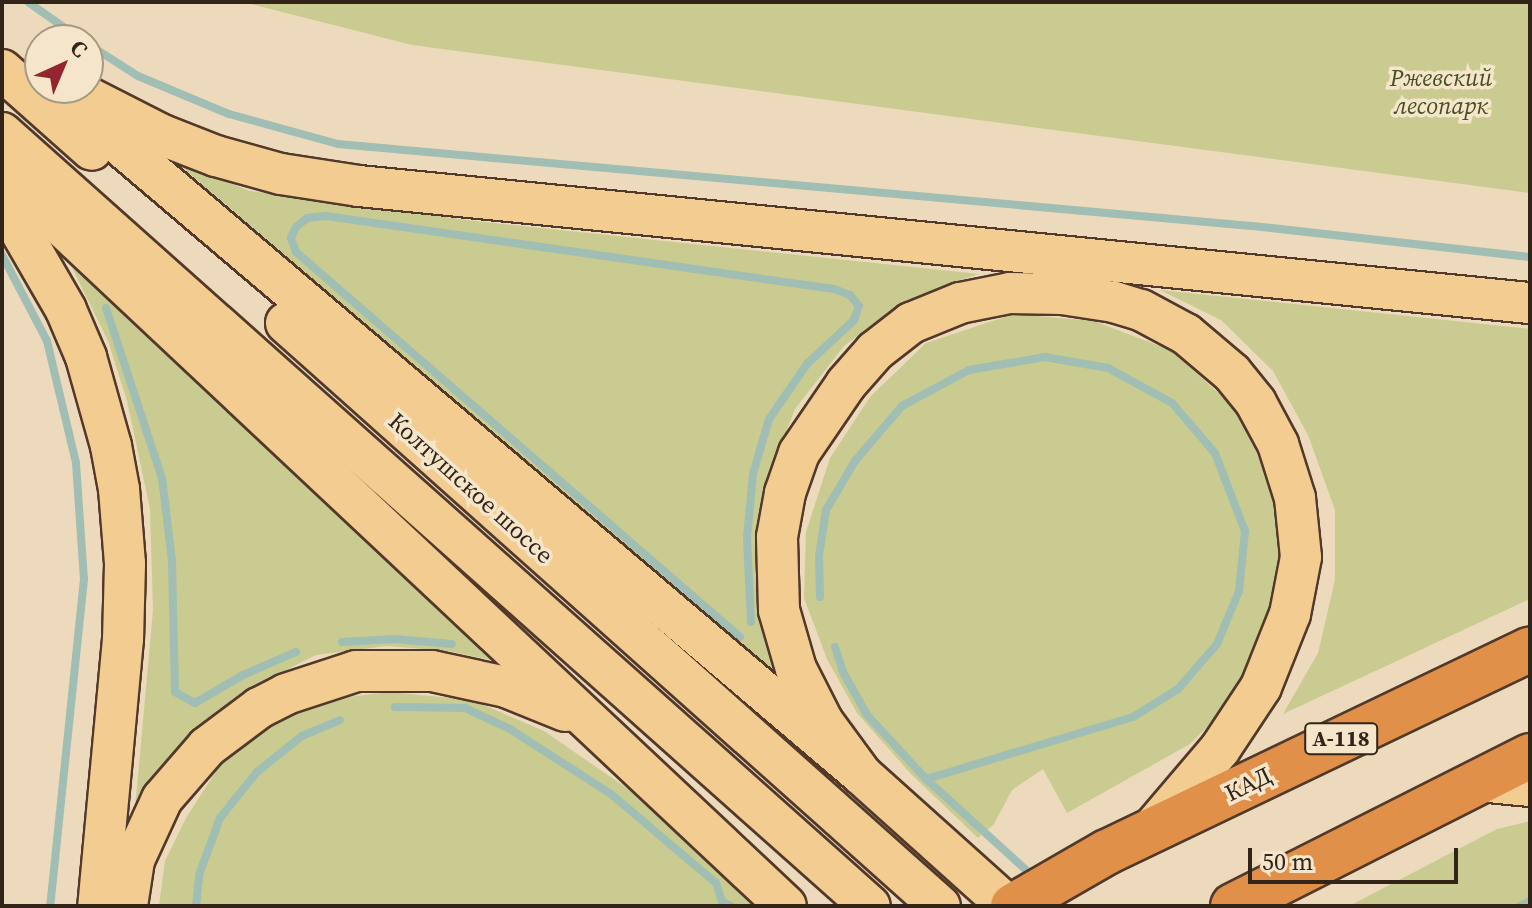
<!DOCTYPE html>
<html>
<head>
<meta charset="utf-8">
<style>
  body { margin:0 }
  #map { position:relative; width:1532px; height:908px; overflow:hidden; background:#eddabc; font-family:"Source Serif 4",serif }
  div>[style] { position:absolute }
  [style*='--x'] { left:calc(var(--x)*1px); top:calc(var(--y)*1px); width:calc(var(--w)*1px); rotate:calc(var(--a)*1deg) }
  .green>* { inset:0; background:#c9cb90 }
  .stream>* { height:8px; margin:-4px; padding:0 4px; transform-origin:4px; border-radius:4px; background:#a0beb3 }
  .roads { filter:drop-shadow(2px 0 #52392a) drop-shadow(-2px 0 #52392a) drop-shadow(0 2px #52392a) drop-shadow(0 -2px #52392a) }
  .major>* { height:40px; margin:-20px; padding:0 20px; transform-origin:20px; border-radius:20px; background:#f3cc91 }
  .highway>* { height:44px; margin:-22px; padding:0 22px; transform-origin:22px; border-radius:22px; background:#e09049 }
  span { translate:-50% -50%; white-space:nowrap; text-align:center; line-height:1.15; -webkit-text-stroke:7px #f5e5cb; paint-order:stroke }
  .shield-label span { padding:2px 6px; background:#f5e5cb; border:2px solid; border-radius:6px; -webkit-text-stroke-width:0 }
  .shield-label { font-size:22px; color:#33241a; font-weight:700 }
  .park-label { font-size:24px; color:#485021; font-style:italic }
  .street-label { font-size:24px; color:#33241a }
  .frame { position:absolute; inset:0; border:4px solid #33241a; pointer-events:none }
  .north { position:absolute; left:24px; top:24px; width:80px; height:80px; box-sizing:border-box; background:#f5e5cb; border:2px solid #a79884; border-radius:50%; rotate:44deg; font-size:22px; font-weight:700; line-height:32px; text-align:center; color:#33241a }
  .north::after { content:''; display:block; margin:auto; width:28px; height:36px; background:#942530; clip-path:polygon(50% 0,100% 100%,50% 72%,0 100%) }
  .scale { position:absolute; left:1248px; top:848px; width:210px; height:36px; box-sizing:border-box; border:4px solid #33241a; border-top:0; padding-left:10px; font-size:24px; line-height:28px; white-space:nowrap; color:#33241a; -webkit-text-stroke:6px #f5e5cb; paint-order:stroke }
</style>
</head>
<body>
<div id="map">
  <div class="green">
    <i style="clip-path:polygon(243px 2px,1530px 2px,1530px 193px,412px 45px)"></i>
    <i style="clip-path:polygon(176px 162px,250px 191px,475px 221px,979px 274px,947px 284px,889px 312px,844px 346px,795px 409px,766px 482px,758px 541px,782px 679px)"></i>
    <i style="clip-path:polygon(59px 241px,505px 663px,449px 651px,387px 646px,316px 655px,242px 692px,190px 733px,134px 820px,153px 610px,150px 509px,127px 401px,108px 341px)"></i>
    <i style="clip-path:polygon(1160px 290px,1530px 329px,1530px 599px,1283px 714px,1318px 653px,1335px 580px,1335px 510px,1308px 435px,1273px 371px,1221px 320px)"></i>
    <i style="clip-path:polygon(1014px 314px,1094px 321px,1170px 350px,1233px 406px,1273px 486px,1282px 568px,1268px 639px,1235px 699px,1190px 744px,1067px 813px,1043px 769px,1012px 790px,994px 824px,978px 838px,911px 774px,857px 713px,827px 659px,804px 598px,806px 532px,830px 458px,870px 397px,926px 343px)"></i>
    <i style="clip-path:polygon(389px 692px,472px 700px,544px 731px,631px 791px,755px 906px,159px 906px,165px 861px,186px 818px,222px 762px,264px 731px,323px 700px)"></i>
    <i style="clip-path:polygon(1530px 821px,1530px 906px,1349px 906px,1497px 829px)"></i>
  </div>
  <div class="stream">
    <i style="--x:28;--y:2;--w:66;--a:35.1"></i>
    <i style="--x:88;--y:44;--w:59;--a:32.6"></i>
    <i style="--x:138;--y:76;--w:99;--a:22.7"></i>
    <i style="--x:229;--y:114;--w:113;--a:15.4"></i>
    <i style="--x:338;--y:144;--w:928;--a:5.13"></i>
    <i style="--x:1262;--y:227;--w:270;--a:6.4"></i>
    <i style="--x:2;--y:255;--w:97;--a:62.4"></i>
    <i style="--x:47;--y:341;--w:125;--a:76.6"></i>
    <i style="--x:76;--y:463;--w:116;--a:86.1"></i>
    <i style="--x:84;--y:579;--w:329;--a:95.9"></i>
    <i style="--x:106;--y:308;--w:179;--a:71.8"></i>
    <i style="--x:162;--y:478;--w:84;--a:83.1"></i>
    <i style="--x:172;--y:561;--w:131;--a:88.7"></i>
    <i style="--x:175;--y:692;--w:23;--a:29"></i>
    <i style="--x:195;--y:703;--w:56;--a:-30.3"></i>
    <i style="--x:243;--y:675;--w:58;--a:-23.5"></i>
    <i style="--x:820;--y:597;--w:41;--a:-91.4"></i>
    <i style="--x:819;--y:556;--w:47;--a:-81.3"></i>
    <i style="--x:826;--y:510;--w:57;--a:-59.4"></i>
    <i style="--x:855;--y:461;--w:72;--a:-49.5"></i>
    <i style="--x:902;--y:406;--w:76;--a:-28.2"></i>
    <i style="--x:969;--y:370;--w:77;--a:-9.7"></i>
    <i style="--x:1045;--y:357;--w:64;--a:9.9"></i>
    <i style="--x:1108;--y:368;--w:73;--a:28.7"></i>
    <i style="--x:1172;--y:403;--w:66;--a:49.3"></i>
    <i style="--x:1215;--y:453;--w:84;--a:69"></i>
    <i style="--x:1245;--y:531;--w:60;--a:95.7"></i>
    <i style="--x:1239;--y:591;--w:57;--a:112.5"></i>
    <i style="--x:1217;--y:644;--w:60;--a:130.9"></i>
    <i style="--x:1178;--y:689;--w:53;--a:148.1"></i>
    <i style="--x:1133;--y:717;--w:216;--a:163.3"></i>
    <i style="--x:740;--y:637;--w:588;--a:-139.07"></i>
    <i style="--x:296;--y:252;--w:15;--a:-110"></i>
    <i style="--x:291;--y:238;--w:12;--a:-66"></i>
    <i style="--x:296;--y:227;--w:14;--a:-39"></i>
    <i style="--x:307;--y:218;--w:19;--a:-6"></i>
    <i style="--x:326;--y:216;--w:513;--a:8.18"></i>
    <i style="--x:834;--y:289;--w:17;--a:21"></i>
    <i style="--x:850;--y:295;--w:14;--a:51"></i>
    <i style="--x:859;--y:306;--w:15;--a:110"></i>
    <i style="--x:854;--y:320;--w:64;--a:136.9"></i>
    <i style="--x:807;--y:364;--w:67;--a:124.6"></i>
    <i style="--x:769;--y:419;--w:57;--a:106.2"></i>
    <i style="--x:753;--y:474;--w:64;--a:95.4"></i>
    <i style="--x:747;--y:538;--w:84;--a:87.3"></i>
    <i style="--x:342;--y:642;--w:52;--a:-3.3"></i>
    <i style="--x:394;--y:639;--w:58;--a:4.9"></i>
    <i style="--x:835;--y:647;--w:26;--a:72"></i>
    <i style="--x:843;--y:672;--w:49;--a:60.8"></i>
    <i style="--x:867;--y:715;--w:87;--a:47.3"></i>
    <i style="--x:926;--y:779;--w:149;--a:42.3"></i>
    <i style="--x:395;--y:707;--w:70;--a:0.8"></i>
    <i style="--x:465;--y:708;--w:50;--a:25"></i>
    <i style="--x:510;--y:729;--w:120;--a:32.8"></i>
    <i style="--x:611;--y:794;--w:138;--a:40.3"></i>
    <i style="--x:716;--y:883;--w:20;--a:72"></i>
    <i style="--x:722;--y:902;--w:10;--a:24"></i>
    <i style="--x:196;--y:906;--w:31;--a:-84"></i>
    <i style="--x:199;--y:875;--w:61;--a:-69.8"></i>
    <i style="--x:220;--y:818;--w:59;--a:-51.2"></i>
    <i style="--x:257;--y:772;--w:58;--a:-38.7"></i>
    <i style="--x:302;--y:736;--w:41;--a:-22.8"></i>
    <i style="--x:1520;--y:906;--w:11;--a:-27"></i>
  </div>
  <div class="roads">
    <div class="major">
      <i style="--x:2;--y:70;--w:120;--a:41.6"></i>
      <i style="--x:70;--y:88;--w:103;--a:27.1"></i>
      <i style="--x:162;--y:135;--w:58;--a:21.3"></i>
      <i style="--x:216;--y:156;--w:67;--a:15.5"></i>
      <i style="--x:281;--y:174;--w:79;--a:8.7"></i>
      <i style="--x:359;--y:186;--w:1177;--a:5.71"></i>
      <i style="--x:80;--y:111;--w:1026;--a:40.33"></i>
      <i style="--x:862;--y:775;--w:196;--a:41.9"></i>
      <i style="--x:2;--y:133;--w:1162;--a:41.69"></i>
      <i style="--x:2;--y:170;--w:1075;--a:43.19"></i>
      <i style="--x:2;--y:199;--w:128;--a:60"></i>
      <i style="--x:66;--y:310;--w:51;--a:66.9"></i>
      <i style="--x:86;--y:357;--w:92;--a:74.3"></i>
      <i style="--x:111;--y:446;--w:44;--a:79.5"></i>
      <i style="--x:119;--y:489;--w:75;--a:85.4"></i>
      <i style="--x:125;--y:564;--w:75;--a:91.5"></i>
      <i style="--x:123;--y:639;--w:268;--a:95.3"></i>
      <i style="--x:286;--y:323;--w:876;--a:41.72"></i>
      <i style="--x:862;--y:775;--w:66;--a:-126.3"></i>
      <i style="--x:823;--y:722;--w:59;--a:-117"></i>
      <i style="--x:796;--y:669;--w:61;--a:-106.1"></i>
      <i style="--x:779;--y:610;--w:73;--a:-91.6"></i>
      <i style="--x:777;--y:537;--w:45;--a:-79.7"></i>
      <i style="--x:785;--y:493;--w:42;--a:-70.7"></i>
      <i style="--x:799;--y:453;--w:83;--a:-55.7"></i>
      <i style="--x:846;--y:384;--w:44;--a:-48.7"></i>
      <i style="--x:875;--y:351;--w:46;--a:-37.9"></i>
      <i style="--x:911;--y:323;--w:53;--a:-22.2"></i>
      <i style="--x:960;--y:303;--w:51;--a:-11.3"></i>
      <i style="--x:1010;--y:293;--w:52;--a:1.1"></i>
      <i style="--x:1062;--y:294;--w:53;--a:8.7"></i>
      <i style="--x:1114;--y:302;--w:28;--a:17"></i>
      <i style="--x:1141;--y:310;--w:51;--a:28.1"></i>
      <i style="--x:1186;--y:334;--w:60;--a:40.3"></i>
      <i style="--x:1232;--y:373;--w:38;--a:51"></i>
      <i style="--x:1256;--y:403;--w:47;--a:61.8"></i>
      <i style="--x:1278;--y:444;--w:57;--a:72.5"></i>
      <i style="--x:1295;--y:498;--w:59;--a:84.2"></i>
      <i style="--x:1301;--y:557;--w:58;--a:100.9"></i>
      <i style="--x:1290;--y:614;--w:79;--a:111.7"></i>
      <i style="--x:1261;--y:687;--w:74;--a:123.5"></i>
      <i style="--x:1220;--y:749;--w:106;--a:130.4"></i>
      <i style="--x:1478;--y:781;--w:52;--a:5.5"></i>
      <i style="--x:127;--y:906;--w:47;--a:-81.3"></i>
      <i style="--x:134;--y:860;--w:67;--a:-65.3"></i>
      <i style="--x:162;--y:799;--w:69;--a:-49.1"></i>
      <i style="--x:207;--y:747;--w:65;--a:-36.9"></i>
      <i style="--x:259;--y:708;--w:30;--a:-27"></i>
      <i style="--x:286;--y:694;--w:74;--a:-18.2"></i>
      <i style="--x:356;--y:671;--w:76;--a:0"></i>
      <i style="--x:432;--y:671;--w:76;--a:12.2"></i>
      <i style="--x:506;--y:687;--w:64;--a:22.1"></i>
    </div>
    <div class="highway">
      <i style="--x:1013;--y:906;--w:108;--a:-29.9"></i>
      <i style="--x:1107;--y:852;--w:469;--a:-25.6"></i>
      <i style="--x:1233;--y:906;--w:333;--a:-26.8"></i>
    </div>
  </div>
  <div class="shield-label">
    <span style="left:1341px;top:739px">А-118</span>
  </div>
  <div class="park-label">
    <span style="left:1441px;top:92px">Ржевский<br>лесопарк</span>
  </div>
  <div class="street-label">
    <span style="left:471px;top:488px;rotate:42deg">Колтушское шоссе</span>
    <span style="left:1248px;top:784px;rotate:-26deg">КАД</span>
  </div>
  <div class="frame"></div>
  <div class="north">С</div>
  <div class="scale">50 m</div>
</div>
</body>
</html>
